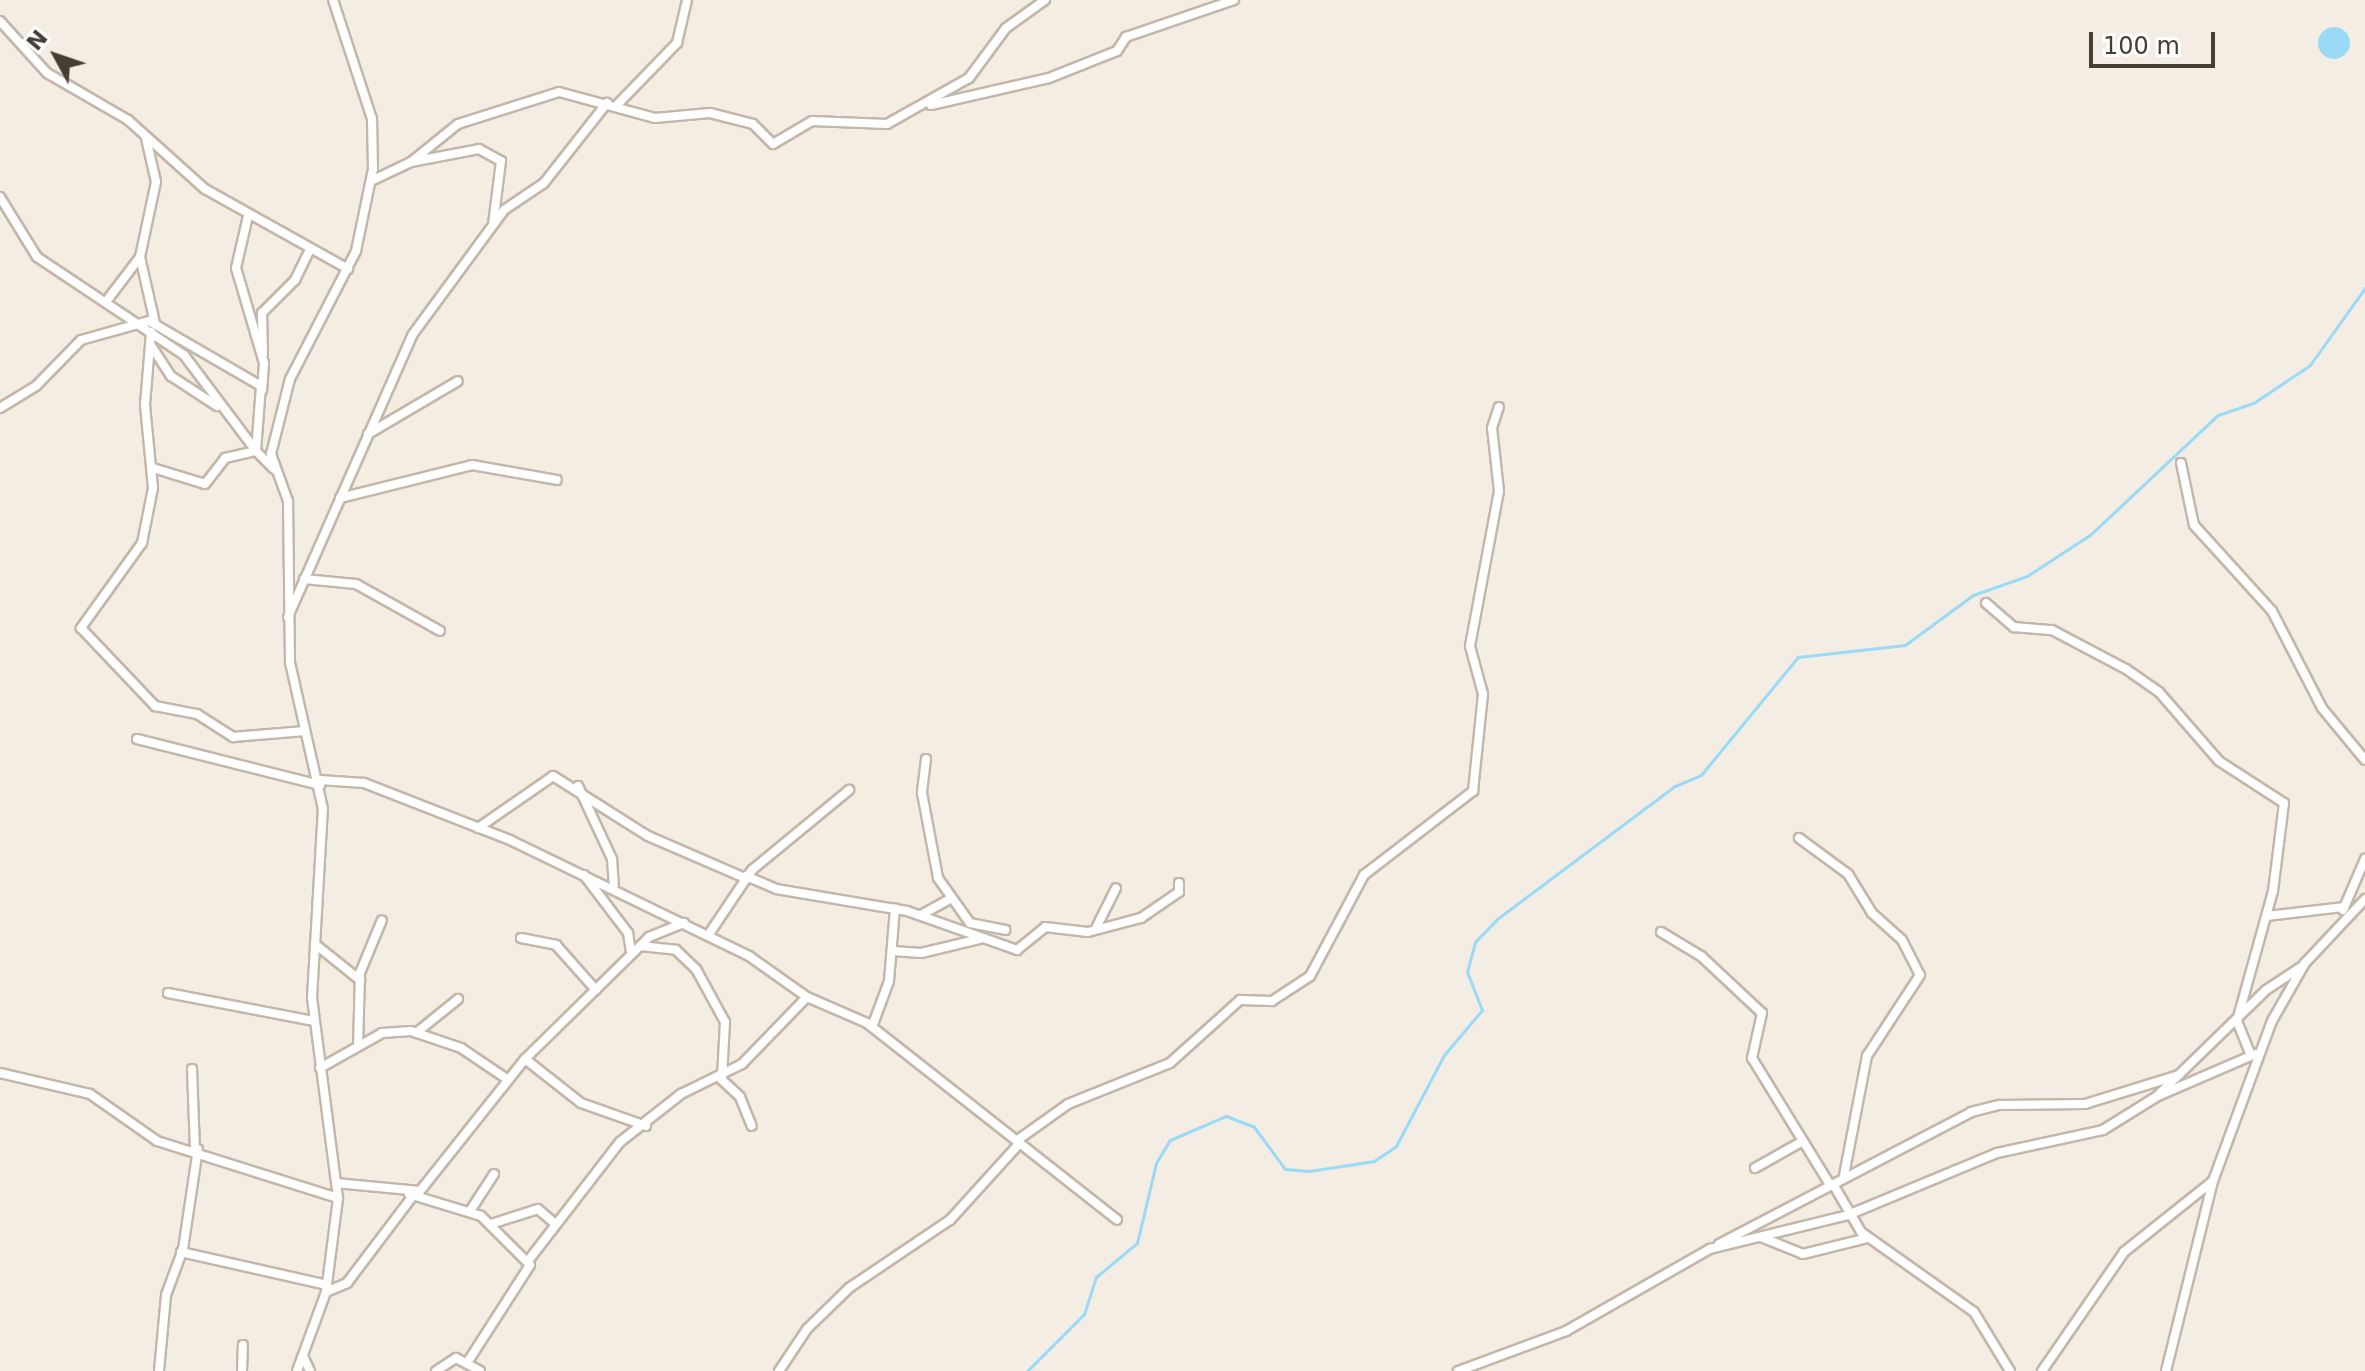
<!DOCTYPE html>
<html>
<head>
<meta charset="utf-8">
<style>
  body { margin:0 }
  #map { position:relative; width:2365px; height:1371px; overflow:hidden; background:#f4ede4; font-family:"DejaVu Sans",sans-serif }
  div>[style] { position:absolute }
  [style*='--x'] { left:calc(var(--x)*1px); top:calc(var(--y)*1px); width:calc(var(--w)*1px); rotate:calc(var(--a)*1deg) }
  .water>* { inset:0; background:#9adaf6 }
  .round { border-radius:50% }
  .stream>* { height:3px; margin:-1.5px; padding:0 1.5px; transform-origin:1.5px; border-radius:1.5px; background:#9adaf6 }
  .roads { filter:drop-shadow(2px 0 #c3b7a9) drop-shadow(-2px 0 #c3b7a9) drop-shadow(0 2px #c3b7a9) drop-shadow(0 -2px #c3b7a9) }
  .minor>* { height:8px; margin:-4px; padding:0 4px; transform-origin:4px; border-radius:4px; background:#fff }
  span { translate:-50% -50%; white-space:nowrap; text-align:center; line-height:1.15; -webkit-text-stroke:7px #fff; paint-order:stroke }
  .north { position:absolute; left:16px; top:16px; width:80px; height:80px; -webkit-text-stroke:6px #fff; paint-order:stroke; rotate:310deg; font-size:22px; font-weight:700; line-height:32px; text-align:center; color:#463d33 }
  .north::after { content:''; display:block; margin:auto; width:28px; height:36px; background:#463d33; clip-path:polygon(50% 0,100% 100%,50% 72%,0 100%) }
  .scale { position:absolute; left:2089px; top:32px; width:126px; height:36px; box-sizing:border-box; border:4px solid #463d33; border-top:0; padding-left:10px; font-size:24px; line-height:28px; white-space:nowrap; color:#463d33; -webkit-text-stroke:6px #fff; paint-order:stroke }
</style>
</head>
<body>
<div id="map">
  <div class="water">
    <i class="round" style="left:2318px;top:27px;width:32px;height:32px"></i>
  </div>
  <div class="stream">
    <i style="--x:1027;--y:1371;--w:81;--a:-45"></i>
    <i style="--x:1084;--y:1314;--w:39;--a:-72"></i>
    <i style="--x:1096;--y:1277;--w:53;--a:-39.7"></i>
    <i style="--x:1137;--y:1243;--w:82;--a:-76.6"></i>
    <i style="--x:1156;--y:1163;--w:27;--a:-59"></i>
    <i style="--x:1170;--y:1140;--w:61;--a:-23.2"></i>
    <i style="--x:1226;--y:1116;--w:30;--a:21"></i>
    <i style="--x:1254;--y:1127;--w:52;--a:53.6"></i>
    <i style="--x:1285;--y:1169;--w:24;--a:5"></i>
    <i style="--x:1309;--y:1171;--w:66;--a:-8.7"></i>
    <i style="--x:1374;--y:1161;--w:27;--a:-34"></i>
    <i style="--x:1396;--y:1146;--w:103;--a:-62.2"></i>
    <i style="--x:1444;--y:1055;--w:59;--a:-49.8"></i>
    <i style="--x:1482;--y:1010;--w:41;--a:-111.5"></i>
    <i style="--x:1467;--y:972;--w:31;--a:-75"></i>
    <i style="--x:1475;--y:942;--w:32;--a:-46"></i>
    <i style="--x:1497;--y:919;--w:222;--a:-36.8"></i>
    <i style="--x:1675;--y:786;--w:28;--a:-23"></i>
    <i style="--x:1701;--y:775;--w:153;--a:-50.6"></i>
    <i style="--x:1798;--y:657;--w:108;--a:-6.4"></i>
    <i style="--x:1905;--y:645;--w:84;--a:-36.3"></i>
    <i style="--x:1973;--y:595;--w:57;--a:-19.4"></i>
    <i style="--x:2027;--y:576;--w:75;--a:-33.1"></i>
    <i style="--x:2090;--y:535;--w:175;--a:-43.2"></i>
    <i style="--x:2218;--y:415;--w:39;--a:-19"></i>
    <i style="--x:2255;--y:402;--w:66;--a:-33.9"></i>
    <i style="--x:2310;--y:365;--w:95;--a:-54.5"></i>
  </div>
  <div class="roads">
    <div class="minor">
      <i style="--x:0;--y:21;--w:70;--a:47.9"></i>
      <i style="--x:47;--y:73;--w:94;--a:30.1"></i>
      <i style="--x:128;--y:120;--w:103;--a:41.9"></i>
      <i style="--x:205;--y:189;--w:164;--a:29.2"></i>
      <i style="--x:931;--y:105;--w:121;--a:-12.9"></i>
      <i style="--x:1049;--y:78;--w:73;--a:-21.7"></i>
      <i style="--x:1117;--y:51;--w:17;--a:-57"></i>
      <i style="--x:1126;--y:37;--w:114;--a:-18.9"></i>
      <i style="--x:616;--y:106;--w:88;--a:-45.9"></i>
      <i style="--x:677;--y:43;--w:44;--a:-76.9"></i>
      <i style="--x:411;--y:162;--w:60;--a:-39"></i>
      <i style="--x:458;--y:124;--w:106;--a:-17.6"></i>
      <i style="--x:559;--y:92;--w:99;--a:15.2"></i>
      <i style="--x:655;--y:118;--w:55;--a:-5.2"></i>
      <i style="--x:710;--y:113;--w:44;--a:14.3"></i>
      <i style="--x:753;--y:124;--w:28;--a:45"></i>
      <i style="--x:773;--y:144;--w:45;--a:-30.5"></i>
      <i style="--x:812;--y:121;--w:75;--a:2.3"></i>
      <i style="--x:887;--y:124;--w:94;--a:-29.3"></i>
      <i style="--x:969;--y:78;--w:62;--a:-53.5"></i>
      <i style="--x:1006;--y:28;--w:48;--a:-35.7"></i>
      <i style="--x:371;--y:181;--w:44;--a:-25.4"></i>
      <i style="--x:411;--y:162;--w:69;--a:-10.8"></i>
      <i style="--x:479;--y:149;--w:25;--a:29"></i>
      <i style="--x:501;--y:161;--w:64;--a:97.2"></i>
      <i style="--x:0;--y:197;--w:70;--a:58.3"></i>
      <i style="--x:37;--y:257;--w:177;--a:33.7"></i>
      <i style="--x:184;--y:355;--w:120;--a:53.1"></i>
      <i style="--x:248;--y:216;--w:53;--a:103"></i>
      <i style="--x:236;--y:268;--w:99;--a:73.6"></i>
      <i style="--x:264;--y:363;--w:27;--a:94"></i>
      <i style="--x:140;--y:257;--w:68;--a:77.2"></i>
      <i style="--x:108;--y:299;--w:53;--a:-52.7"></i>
      <i style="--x:140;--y:257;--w:77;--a:-78"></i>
      <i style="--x:156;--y:182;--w:45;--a:-102.8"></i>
      <i style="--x:151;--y:332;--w:73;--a:94.7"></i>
      <i style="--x:145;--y:405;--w:83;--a:84.5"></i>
      <i style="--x:153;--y:488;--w:56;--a:101.3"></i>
      <i style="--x:142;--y:543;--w:105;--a:125.7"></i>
      <i style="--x:81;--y:628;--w:108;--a:46.5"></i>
      <i style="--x:155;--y:706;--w:43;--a:10.8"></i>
      <i style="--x:197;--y:714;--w:43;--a:32.6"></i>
      <i style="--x:233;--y:737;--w:72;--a:-4.8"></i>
      <i style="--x:152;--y:347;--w:35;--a:57"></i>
      <i style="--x:171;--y:376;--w:55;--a:33.1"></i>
      <i style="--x:263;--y:354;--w:41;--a:-91.4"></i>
      <i style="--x:262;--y:313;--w:47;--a:-45"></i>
      <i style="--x:295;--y:280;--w:30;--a:-64"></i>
      <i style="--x:0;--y:408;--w:42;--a:-31.4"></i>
      <i style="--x:36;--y:386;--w:64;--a:-45.6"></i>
      <i style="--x:81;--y:340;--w:71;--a:-15.6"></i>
      <i style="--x:149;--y:321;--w:129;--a:30.1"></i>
      <i style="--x:261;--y:386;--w:65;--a:94.4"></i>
      <i style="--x:256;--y:451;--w:25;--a:45"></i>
      <i style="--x:368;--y:434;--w:104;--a:-30.5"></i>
      <i style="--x:2181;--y:463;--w:63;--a:78.2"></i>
      <i style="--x:2194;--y:525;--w:116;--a:47.8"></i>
      <i style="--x:2272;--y:611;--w:109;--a:62.7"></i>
      <i style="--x:2322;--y:708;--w:67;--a:50.4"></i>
      <i style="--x:153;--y:468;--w:54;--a:17.1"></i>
      <i style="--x:205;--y:484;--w:33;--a:-52"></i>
      <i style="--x:225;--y:458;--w:32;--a:-13"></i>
      <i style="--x:340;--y:498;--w:136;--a:-14"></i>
      <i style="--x:472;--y:465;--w:86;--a:10"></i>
      <i style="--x:304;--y:579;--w:52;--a:5.5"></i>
      <i style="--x:356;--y:584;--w:96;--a:29.2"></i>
      <i style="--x:1986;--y:603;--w:37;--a:41"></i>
      <i style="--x:2014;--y:627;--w:38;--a:5"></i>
      <i style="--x:2052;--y:630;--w:84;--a:27.8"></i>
      <i style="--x:2126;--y:669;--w:40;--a:34.9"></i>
      <i style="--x:2159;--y:692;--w:91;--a:49"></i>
      <i style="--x:2219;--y:761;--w:77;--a:32.9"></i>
      <i style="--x:2284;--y:803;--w:89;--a:97.1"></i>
      <i style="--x:2273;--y:891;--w:135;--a:105.5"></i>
      <i style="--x:2237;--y:1021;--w:35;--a:68"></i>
      <i style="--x:288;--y:617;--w:309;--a:-66.2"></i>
      <i style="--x:413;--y:334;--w:154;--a:-53.7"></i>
      <i style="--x:504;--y:210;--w:48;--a:-34"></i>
      <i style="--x:544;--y:183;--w:102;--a:-51.8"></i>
      <i style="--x:137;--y:739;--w:189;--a:14.1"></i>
      <i style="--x:926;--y:759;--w:34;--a:97"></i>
      <i style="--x:922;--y:793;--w:86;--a:79.3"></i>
      <i style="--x:938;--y:878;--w:55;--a:54.6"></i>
      <i style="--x:970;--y:923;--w:36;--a:11"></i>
      <i style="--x:320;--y:780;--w:44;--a:3.9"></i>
      <i style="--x:364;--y:783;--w:157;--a:21.3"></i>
      <i style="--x:510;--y:840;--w:266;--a:25.9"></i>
      <i style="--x:749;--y:956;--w:71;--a:35.3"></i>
      <i style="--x:807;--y:997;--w:65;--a:23.4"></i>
      <i style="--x:867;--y:1023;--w:318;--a:38.2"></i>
      <i style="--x:578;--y:786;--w:81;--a:65"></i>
      <i style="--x:612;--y:859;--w:26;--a:86"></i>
      <i style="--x:478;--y:828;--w:91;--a:-34.7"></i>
      <i style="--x:553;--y:776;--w:112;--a:32.3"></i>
      <i style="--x:648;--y:836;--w:106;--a:23.4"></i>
      <i style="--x:1799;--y:838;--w:61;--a:36.3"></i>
      <i style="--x:1848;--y:874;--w:46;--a:58.4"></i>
      <i style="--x:1872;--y:913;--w:40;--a:42"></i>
      <i style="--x:1902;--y:940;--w:39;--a:63"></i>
      <i style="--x:1920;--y:975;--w:97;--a:123.2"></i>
      <i style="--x:1867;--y:1056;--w:121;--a:100.9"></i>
      <i style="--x:584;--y:875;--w:73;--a:52.8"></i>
      <i style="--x:628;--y:933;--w:20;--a:81"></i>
      <i style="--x:746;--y:876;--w:33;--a:23"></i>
      <i style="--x:776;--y:889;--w:133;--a:9.5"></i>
      <i style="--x:907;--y:911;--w:117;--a:19.5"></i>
      <i style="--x:1017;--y:950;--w:36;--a:-39"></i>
      <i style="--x:1045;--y:927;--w:43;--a:6.6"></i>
      <i style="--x:1088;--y:932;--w:55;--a:-14.8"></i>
      <i style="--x:1141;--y:918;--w:46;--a:-34.4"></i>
      <i style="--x:1179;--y:892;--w:9;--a:-90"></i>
      <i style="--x:2343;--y:910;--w:56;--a:-66.7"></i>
      <i style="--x:921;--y:915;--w:33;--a:-29"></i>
      <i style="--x:2267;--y:916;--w:78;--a:-6.7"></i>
      <i style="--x:1097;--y:926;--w:42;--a:-63.4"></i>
      <i style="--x:1661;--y:932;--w:47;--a:31"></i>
      <i style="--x:1701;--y:956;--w:83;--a:43.1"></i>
      <i style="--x:1762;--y:1013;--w:46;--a:102.5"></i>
      <i style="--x:1752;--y:1058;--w:149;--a:58.4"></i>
      <i style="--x:709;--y:934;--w:77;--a:-56.1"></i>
      <i style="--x:752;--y:870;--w:126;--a:-39.5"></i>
      <i style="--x:521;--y:938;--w:36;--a:11"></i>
      <i style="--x:556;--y:945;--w:60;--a:48.4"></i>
      <i style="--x:315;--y:944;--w:58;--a:38.7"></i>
      <i style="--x:640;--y:946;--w:36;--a:6"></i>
      <i style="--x:676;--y:950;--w:28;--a:44"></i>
      <i style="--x:696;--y:969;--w:60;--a:61.3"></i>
      <i style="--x:725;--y:1022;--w:56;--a:93.1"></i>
      <i style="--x:893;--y:951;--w:28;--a:4"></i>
      <i style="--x:921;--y:953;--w:61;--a:-13.3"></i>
      <i style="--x:168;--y:993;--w:149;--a:10.9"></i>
      <i style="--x:872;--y:1027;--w:49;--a:-69.7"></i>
      <i style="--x:889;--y:981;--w:73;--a:-85.3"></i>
      <i style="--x:416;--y:1033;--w:54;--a:-39"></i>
      <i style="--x:358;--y:1046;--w:73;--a:-88.4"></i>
      <i style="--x:360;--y:973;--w:57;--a:-67.5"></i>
      <i style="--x:525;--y:1059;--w:71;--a:38.2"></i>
      <i style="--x:581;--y:1103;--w:69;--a:19.5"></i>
      <i style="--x:320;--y:1068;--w:71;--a:-29.4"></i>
      <i style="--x:382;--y:1033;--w:29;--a:-4"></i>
      <i style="--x:411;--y:1031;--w:53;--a:18.8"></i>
      <i style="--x:461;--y:1048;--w:55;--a:34"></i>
      <i style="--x:192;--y:1069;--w:80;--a:87.9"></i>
      <i style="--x:0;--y:1073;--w:92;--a:13.1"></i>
      <i style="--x:90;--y:1094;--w:82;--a:35"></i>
      <i style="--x:157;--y:1141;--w:190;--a:17.5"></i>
      <i style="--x:721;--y:1079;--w:26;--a:43"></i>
      <i style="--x:740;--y:1097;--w:31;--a:68"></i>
      <i style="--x:2158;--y:1096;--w:106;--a:-23.4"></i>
      <i style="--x:1019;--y:1139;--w:60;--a:-35.5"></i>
      <i style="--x:1068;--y:1104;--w:110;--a:-21.9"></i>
      <i style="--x:1170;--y:1063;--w:94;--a:-42"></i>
      <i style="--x:1240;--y:1000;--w:32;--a:2"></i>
      <i style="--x:1272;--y:1001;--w:45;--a:-33.3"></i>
      <i style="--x:1310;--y:976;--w:115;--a:-61.9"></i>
      <i style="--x:1364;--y:875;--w:138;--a:-37.6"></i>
      <i style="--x:1473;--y:791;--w:98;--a:-84.1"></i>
      <i style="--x:1483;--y:694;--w:50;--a:-105.2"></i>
      <i style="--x:1470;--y:646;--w:158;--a:-79.4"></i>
      <i style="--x:1499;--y:491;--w:63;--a:-96.3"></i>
      <i style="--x:1492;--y:428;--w:22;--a:-72"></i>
      <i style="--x:1755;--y:1168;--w:55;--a:-29.4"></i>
      <i style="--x:336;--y:1183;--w:84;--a:5.4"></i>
      <i style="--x:420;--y:1191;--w:169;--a:-51.5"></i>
      <i style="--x:525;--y:1059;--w:174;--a:-44.5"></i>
      <i style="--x:649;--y:937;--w:38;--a:-22"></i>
      <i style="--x:1833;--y:1184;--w:56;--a:59.7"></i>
      <i style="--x:1861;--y:1232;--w:138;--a:35.3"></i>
      <i style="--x:1974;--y:1312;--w:69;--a:58.6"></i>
      <i style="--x:409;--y:1194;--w:75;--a:17"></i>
      <i style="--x:481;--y:1216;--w:69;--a:45"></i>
      <i style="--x:530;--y:1265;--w:117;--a:122.7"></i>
      <i style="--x:470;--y:1211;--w:44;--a:-57"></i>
      <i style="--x:491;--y:1224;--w:49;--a:-17.7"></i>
      <i style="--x:538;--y:1209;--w:23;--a:41"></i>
      <i style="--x:1761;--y:1237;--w:45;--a:22"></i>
      <i style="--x:1803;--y:1254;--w:66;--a:-14"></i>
      <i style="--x:1719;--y:1244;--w:284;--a:-27.6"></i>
      <i style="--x:1971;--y:1112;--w:30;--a:-14"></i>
      <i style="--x:2000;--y:1105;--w:85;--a:-0.7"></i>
      <i style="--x:2085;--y:1104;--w:98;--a:-17.1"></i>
      <i style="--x:181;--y:1252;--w:150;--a:12.7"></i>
      <i style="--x:528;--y:1261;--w:150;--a:-52.3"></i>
      <i style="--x:620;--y:1142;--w:78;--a:-38.2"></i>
      <i style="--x:681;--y:1094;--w:68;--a:-26.2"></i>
      <i style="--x:742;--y:1064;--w:93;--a:-45.9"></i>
      <i style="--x:326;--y:1292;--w:23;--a:-23"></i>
      <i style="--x:347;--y:1283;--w:108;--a:-52.9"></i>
      <i style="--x:303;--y:1356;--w:17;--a:65"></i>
      <i style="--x:159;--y:1371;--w:76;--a:-84.7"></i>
      <i style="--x:166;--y:1295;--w:49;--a:-69.7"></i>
      <i style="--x:183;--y:1249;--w:101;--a:-81.5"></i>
      <i style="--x:242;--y:1371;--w:26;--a:-88"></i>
      <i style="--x:297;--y:1371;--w:84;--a:-69.8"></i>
      <i style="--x:326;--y:1292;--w:95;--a:-82.7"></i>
      <i style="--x:338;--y:1198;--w:202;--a:-97.4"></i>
      <i style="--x:312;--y:998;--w:189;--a:-86.7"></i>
      <i style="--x:323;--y:809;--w:151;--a:-102.7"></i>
      <i style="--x:290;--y:662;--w:161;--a:-90.7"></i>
      <i style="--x:288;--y:501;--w:50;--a:-109.9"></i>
      <i style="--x:271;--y:454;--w:77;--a:-75.8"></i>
      <i style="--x:290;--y:379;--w:144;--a:-62.7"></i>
      <i style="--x:356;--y:251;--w:84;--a:-78.3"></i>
      <i style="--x:373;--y:169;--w:50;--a:-91.1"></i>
      <i style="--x:372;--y:119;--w:125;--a:-108.1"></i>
      <i style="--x:436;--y:1371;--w:24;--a:-33"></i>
      <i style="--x:456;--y:1358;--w:27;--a:28"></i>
      <i style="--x:779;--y:1371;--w:50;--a:-56.3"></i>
      <i style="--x:807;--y:1329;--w:59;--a:-44.3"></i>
      <i style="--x:849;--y:1288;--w:122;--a:-34"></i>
      <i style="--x:950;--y:1220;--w:103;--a:-47.8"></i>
      <i style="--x:1458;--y:1371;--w:115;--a:-20.3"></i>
      <i style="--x:1566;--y:1331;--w:166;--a:-29.7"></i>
      <i style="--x:1710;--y:1249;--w:142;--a:-13.8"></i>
      <i style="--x:1848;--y:1215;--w:161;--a:-22.6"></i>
      <i style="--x:1997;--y:1153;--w:108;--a:-12.2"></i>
      <i style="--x:2103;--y:1130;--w:62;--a:-31.9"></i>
      <i style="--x:2156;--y:1097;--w:153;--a:-44.2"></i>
      <i style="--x:2266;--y:990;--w:45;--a:-33.3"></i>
      <i style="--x:2042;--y:1371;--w:145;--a:-55.4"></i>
      <i style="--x:2124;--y:1252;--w:114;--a:-38.6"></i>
      <i style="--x:2166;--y:1371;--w:196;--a:-76.1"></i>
      <i style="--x:2213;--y:1181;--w:171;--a:-69.8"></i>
      <i style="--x:2272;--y:1021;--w:67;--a:-60.4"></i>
      <i style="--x:2305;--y:963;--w:88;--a:-46.8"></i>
    </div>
  </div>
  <div class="north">N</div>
  <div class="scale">100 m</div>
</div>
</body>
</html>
